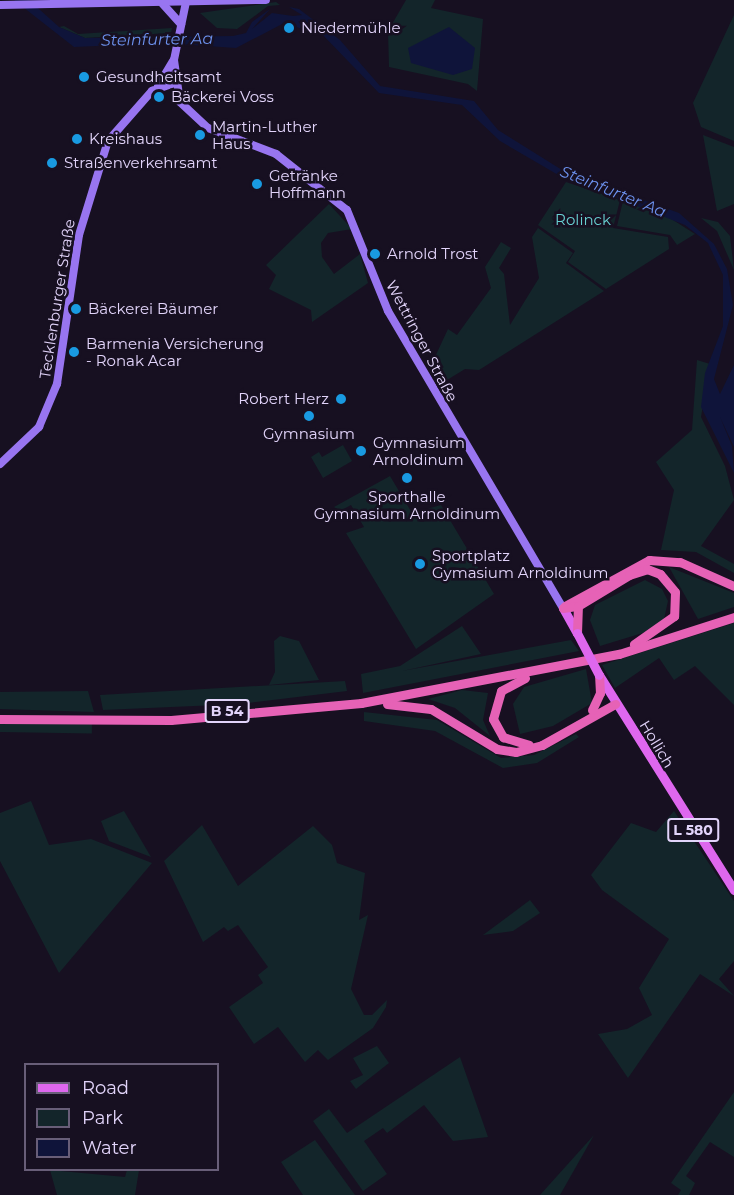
<!DOCTYPE html>
<html>
<head>
<meta charset="utf-8">
<style>
  body { margin:0 }
  #map { position:relative; width:734px; height:1195px; overflow:hidden; background:#171021; font-family:Montserrat,sans-serif }
  div>[style] { position:absolute }
  [style*='--x'] { left:calc(var(--x)*1px); top:calc(var(--y)*1px); width:calc(var(--w)*1px); rotate:calc(var(--a)*1deg) }
  .green>* { inset:0; background:#13252a; transform-origin:0 0 }
  .water>* { inset:0; background:#0f143a }
  .secondary>* { height:8px; margin:-4px; padding:0 4px; transform-origin:4px; border-radius:4px; background:#9875f0 }
  .primary>* { height:9px; margin:-4.5px; padding:0 4.5px; transform-origin:4.5px; border-radius:4.5px; background:#de67ee }
  .trunk>* { height:9px; margin:-4.5px; padding:0 4.5px; transform-origin:4.5px; border-radius:4.5px; background:#e662b6 }
  .primary-bridge>* { height:9px; margin:-4.5px; padding:0 4.5px; transform-origin:4.5px; border-radius:4.5px; background:#de67ee }
  .dots>* { width:16px; height:16px; translate:-50% -50%; box-sizing:border-box; border:3px solid #171021; border-radius:50% }
  span { translate:-50% -50%; white-space:nowrap; text-align:center; line-height:1.15; -webkit-text-stroke:5px #171021; paint-order:stroke }
  .shield-label span { padding:2px 4px; background:#171021; border:2px solid; border-radius:4px; -webkit-text-stroke-width:0 }
  .shield-label { font-size:14px; color:#e2d4fa; font-weight:700 }
  .poi-label { font-size:15px; color:#e2d4fa }
  .left { translate:0 -50%; text-align:left }
  .right { translate:-100% -50%; text-align:right }
  .park-label { font-size:15px; color:#68d1d2 }
  .street-label { font-size:15px; color:#e2d4fa }
  .water-label { font-size:16px; color:#6d92ef; font-style:italic }
  .legend { position:absolute; left:24px; top:1063px; width:195px; height:108px; box-sizing:border-box; background:#171021; border:2px solid #685e78; margin:0; padding:8px 10px; list-style:none; font-size:18px; color:#e2d4fa }
  .legend li { display:flex; align-items:center; gap:12px; height:30px }
  .legend b { width:30px; border:2px solid #685e78 }
</style>
</head>
<body>
<div id="map">
  <div class="green">
    <i style="clip-path:polygon(406px 0,435px 0,431px 8px,483px 19px,477px 91px,468px 84px,389px 67px,388px 31px)"></i>
    <i style="clip-path:polygon(276px 2px,280px 5px,268px 6px,237px 29px,217px 28px,200px 13px)"></i>
    <i style="clip-path:polygon(734px 15px,734px 141px,701px 127px,693px 103px)"></i>
    <i style="clip-path:polygon(64px 26px,78px 34px,172px 28px,171px 33px,85px 38px,59px 27px)"></i>
    <i style="clip-path:polygon(703px 135px,734px 147px,734px 204px,717px 211px)"></i>
    <i style="clip-path:polygon(566px 182px,620px 200px,613px 228px,668px 237px,669px 249px,606px 289px,568px 262px,575px 251px,538px 225px)"></i>
    <i style="clip-path:polygon(623px 201px,662px 213px,695px 234px,677px 245px,670px 235px,617px 226px)"></i>
    <i style="clip-path:polygon(329px 204px,352px 229px,328px 233px,321px 243px,322px 257px,334px 274px,360px 254px,368px 283px,312px 322px,311px 310px,269px 289px,276px 275px,266px 265px)"></i>
    <i style="clip-path:polygon(701px 218px,718px 222px,730px 236px,734px 270px,717px 231px)"></i>
    <i style="clip-path:polygon(538px 228px,573px 253px,566px 263px,604px 291px,479px 370px,465px 369px,447px 380px,434px 359px,448px 329px,457px 335px,491px 288px,485px 267px,501px 242px,511px 248px,499px 268px,504px 274px,510px 325px,539px 278px,532px 237px)"></i>
    <i style="clip-path:polygon(697px 360px,710px 364px,701px 417px,725px 466px,734px 500px,701px 546px,734px 564px,734px 573px,696px 552px,661px 550px,674px 490px,656px 462px,692px 430px)"></i>
    <i style="clip-path:polygon(343px 445px,352px 461px,323px 478px,311px 457px,319px 452px,322px 457px)"></i>
    <i style="clip-path:polygon(390px 476px,412px 513px,441px 505px,494px 594px,416px 649px,346px 533px,364px 527px,351px 505px,340px 511px,334px 507px)"></i>
    <i style="clip-path:polygon(669px 567px,734px 593px,734px 607px,698px 619px)"></i>
    <i style="clip-path:polygon(645px 580px,662px 589px,668px 601px,664px 619px,646px 632px,600px 646px,590px 620px,595px 605px)"></i>
    <i style="clip-path:polygon(734px 623px,734px 705px,695px 666px,674px 680px,659px 658px,615px 688px,602px 665px)"></i>
    <i style="clip-path:polygon(462px 626px,481px 654px,402px 671px,571px 640px,579px 651px,363px 693px,361px 674px,400px 666px)"></i>
    <i style="clip-path:polygon(280px 636px,299px 641px,319px 680px,269px 685px,275px 672px,274px 641px)"></i>
    <i style="clip-path:polygon(586px 669px,592px 703px,553px 726px,520px 734px,513px 704px,524px 687px)"></i>
    <i style="clip-path:polygon(345px 681px,347px 691px,240px 704px,103px 710px,100px 695px)"></i>
    <i style="clip-path:polygon(462px 690px,488px 693px,483px 720px,490px 736px,455px 708px,428px 699px)"></i>
    <i style="clip-path:polygon(88px 691px,94px 712px,0 709px,0 692px)"></i>
    <i style="clip-path:polygon(364px 712px,437px 720px,501px 758px,534px 755px,576px 734px,579px 737px,537px 763px,503px 768px,435px 731px,364px 721px)"></i>
    <i style="left:0;top:722px;width:92px;height:10px;rotate:1deg"></i>
    <i style="clip-path:polygon(31px 801px,49px 845px,91px 839px,152px 863px,59px 973px,0 861px,0 813px)"></i>
    <i style="clip-path:polygon(124px 811px,151px 857px,109px 841px,101px 821px)"></i>
    <i style="clip-path:polygon(674px 811px,734px 901px,734px 961px,719px 979px,734px 996px,700px 974px,628px 1078px,598px 1034px,627px 1029px,652px 1015px,639px 988px,669px 939px,602px 890px,591px 875px,631px 823px,656px 832px)"></i>
    <i style="clip-path:polygon(202px 825px,238px 886px,313px 826px,332px 845px,337px 863px,365px 873px,359px 920px,368px 915px,351px 989px,364px 1015px,372px 1015px,387px 1000px,386px 1007px,373px 1028px,328px 1060px,318px 1050px,305px 1062px,278px 1027px,254px 1044px,229px 1007px,263px 983px,258px 975px,268px 967px,238px 925px,228px 931px,224px 927px,203px 942px,164px 861px)"></i>
    <i style="clip-path:polygon(530px 900px,540px 913px,513px 931px,483px 935px)"></i>
    <i style="clip-path:polygon(377px 1046px,389px 1063px,356px 1089px,350px 1081px,363px 1075px,353px 1058px)"></i>
    <i style="clip-path:polygon(460px 1057px,488px 1137px,453px 1141px,424px 1105px,387px 1133px,383px 1128px,364px 1141px,387px 1174px,363px 1191px,313px 1121px,329px 1109px,347px 1133px)"></i>
    <i style="clip-path:polygon(734px 1092px,734px 1157px,710px 1142px,686px 1176px,695px 1183px,689px 1195px,678px 1195px,681px 1190px,671px 1183px)"></i>
    <i style="clip-path:polygon(594px 1135px,560px 1195px,540px 1195px)"></i>
    <i style="clip-path:polygon(315px 1140px,355px 1195px,303px 1195px,281px 1162px)"></i>
    <i style="clip-path:polygon(50px 1170px,125px 1177px,127px 1170px,139px 1170px,135px 1195px,57px 1195px)"></i>
  </div>
  <div class="water">
    <i style="clip-path:polygon(14px 0,29px 0,59px 27px,85px 38px,233px 36px,246px 33px,252px 22px,270px 9px,252px 29px,272px 13px,293px 16px,302px 15px,289px 7px,299px 9px,340px 40px,380px 86px,474px 101px,498px 130px,562px 170px,679px 213px,714px 244px,727px 269px,733px 305px,714px 379px,720px 394px,734px 365px,734px 447px,720px 417px,732px 446px,734px 473px,701px 407px,705px 373px,723px 326px,723px 275px,708px 243px,685px 225px,560px 176px,500px 141px,462px 105px,379px 93px,316px 28px,306px 31px,286px 22px,236px 48px,163px 43px,74px 47px)"></i>
    <i style="clip-path:polygon(449px 27px,475px 48px,472px 69px,453px 75px,411px 63px,408px 48px)"></i>
  </div>
  <div class="secondary">
    <i style="--x:161;--y:2;--w:30;--a:48"></i>
    <i style="--x:186;--y:2;--w:59;--a:101.7"></i>
    <i style="--x:174;--y:60;--w:42;--a:81.9"></i>
    <i style="--x:180;--y:102;--w:38;--a:43"></i>
    <i style="--x:208;--y:128;--w:73;--a:20.9"></i>
    <i style="--x:276;--y:154;--w:90;--a:38.3"></i>
    <i style="--x:347;--y:210;--w:109;--a:67.9"></i>
    <i style="--x:388;--y:311;--w:345;--a:59.5"></i>
    <i style="--x:0;--y:5;--w:266;--a:-1.1"></i>
    <i style="--x:158;--y:86;--w:29;--a:-59"></i>
    <i style="--x:0;--y:464;--w:54;--a:-43.5"></i>
    <i style="--x:39;--y:427;--w:47;--a:-67.3"></i>
    <i style="--x:57;--y:384;--w:151;--a:-81.6"></i>
    <i style="--x:79;--y:235;--w:98;--a:-72.9"></i>
    <i style="--x:108;--y:141;--w:67;--a:-48.7"></i>
    <i style="--x:152;--y:91;--w:23;--a:-20"></i>
  </div>
  <div class="primary">
    <i style="--x:563;--y:608;--w:29;--a:61"></i>
    <i style="--x:599;--y:675;--w:254;--a:57.9"></i>
  </div>
  <div class="trunk">
    <i style="--x:565;--y:606;--w:96;--a:-28.7"></i>
    <i style="--x:649;--y:560;--w:31;--a:4"></i>
    <i style="--x:680;--y:562;--w:59;--a:24"></i>
    <i style="--x:563;--y:608;--w:15;--a:-8"></i>
    <i style="--x:578;--y:606;--w:60;--a:-31.3"></i>
    <i style="--x:629;--y:575;--w:19;--a:-18"></i>
    <i style="--x:647;--y:569;--w:14;--a:21"></i>
    <i style="--x:660;--y:574;--w:23;--a:50"></i>
    <i style="--x:675;--y:592;--w:24;--a:92"></i>
    <i style="--x:674;--y:616;--w:49;--a:145"></i>
    <i style="--x:577;--y:633;--w:27;--a:-88"></i>
    <i style="--x:525;--y:678;--w:27;--a:152"></i>
    <i style="--x:501;--y:691;--w:29;--a:106"></i>
    <i style="--x:493;--y:719;--w:21;--a:61"></i>
    <i style="--x:503;--y:737;--w:27;--a:17"></i>
    <i style="--x:387;--y:704;--w:44;--a:6.5"></i>
    <i style="--x:431;--y:709;--w:77;--a:31.2"></i>
    <i style="--x:497;--y:749;--w:19;--a:9"></i>
    <i style="--x:516;--y:752;--w:27;--a:-15"></i>
    <i style="--x:542;--y:745;--w:84;--a:-29.3"></i>
    <i style="--x:592;--y:710;--w:19;--a:-65"></i>
    <i style="--x:600;--y:693;--w:18;--a:-93"></i>
    <i style="--x:0;--y:719;--w:171;--a:0.3"></i>
    <i style="--x:171;--y:720;--w:191;--a:-5.1"></i>
    <i style="--x:361;--y:703;--w:263;--a:-10.8"></i>
    <i style="--x:619;--y:654;--w:121;--a:-17.8"></i>
  </div>
  <div class="primary-bridge">
    <i style="--x:577;--y:633;--w:47;--a:62.4"></i>
  </div>
  <div class="dots">
    <i style="left:289px;top:28px;background:#199ae1"></i>
    <i style="left:84px;top:77px;background:#199ae1"></i>
    <i style="left:159px;top:97px;background:#199ae1"></i>
    <i style="left:200px;top:135px;background:#199ae1"></i>
    <i style="left:77px;top:139px;background:#199ae1"></i>
    <i style="left:52px;top:163px;background:#199ae1"></i>
    <i style="left:257px;top:184px;background:#199ae1"></i>
    <i style="left:375px;top:254px;background:#199ae1"></i>
    <i style="left:76px;top:309px;background:#199ae1"></i>
    <i style="left:74px;top:352px;background:#199ae1"></i>
    <i style="left:341px;top:399px;background:#199ae1"></i>
    <i style="left:309px;top:416px;background:#199ae1"></i>
    <i style="left:361px;top:451px;background:#199ae1"></i>
    <i style="left:407px;top:478px;background:#199ae1"></i>
    <i style="left:420px;top:564px;background:#199ae1"></i>
  </div>
  <div class="shield-label">
    <span style="left:227px;top:711px">B 54</span>
    <span style="left:693px;top:830px">L 580</span>
  </div>
  <div class="poi-label">
    <span class="left" style="left:301px;top:28px">Niedermühle</span>
    <span class="left" style="left:96px;top:77px">Gesundheitsamt</span>
    <span class="left" style="left:171px;top:97px">Bäckerei Voss</span>
    <span class="left" style="left:212px;top:135px">Martin-Luther<br>Haus</span>
    <span class="left" style="left:89px;top:139px">Kreishaus</span>
    <span class="left" style="left:64px;top:163px">Straßenverkehrsamt</span>
    <span class="left" style="left:269px;top:184px">Getränke<br>Hoffmann</span>
    <span class="left" style="left:387px;top:254px">Arnold Trost</span>
    <span class="left" style="left:88px;top:309px">Bäckerei Bäumer</span>
    <span class="left" style="left:86px;top:352px">Barmenia Versicherung<br>- Ronak Acar</span>
    <span class="right" style="left:329px;top:399px">Robert Herz</span>
    <span style="left:309px;top:434px">Gymnasium</span>
    <span class="left" style="left:373px;top:451px">Gymnasium<br>Arnoldinum</span>
    <span style="left:407px;top:505px">Sporthalle<br>Gymnasium Arnoldinum</span>
    <span class="left" style="left:432px;top:564px">Sportplatz<br>Gymasium Arnoldinum</span>
  </div>
  <div class="park-label">
    <span style="left:583px;top:220px">Rolinck</span>
  </div>
  <div class="street-label">
    <span style="left:57px;top:299px;rotate:-81deg">Tecklenburger Straße</span>
    <span style="left:422px;top:341px;rotate:62deg">Wettringer Straße</span>
    <span style="left:657px;top:744px;rotate:59deg">Hollich</span>
  </div>
  <div class="water-label">
    <span style="left:157px;top:40px;rotate:-1deg">Steinfurter Aa</span>
    <span style="left:613px;top:192px;rotate:22deg">Steinfurter Aa</span>
  </div>
  <ul class="legend">
  <li><b style="height:8px;background:#de67ee"></b>Road</li>
  <li><b style="height:16px;background:#13252a"></b>Park</li>
  <li><b style="height:16px;background:#0f143a"></b>Water</li>
  </ul>
</div>
</body>
</html>
